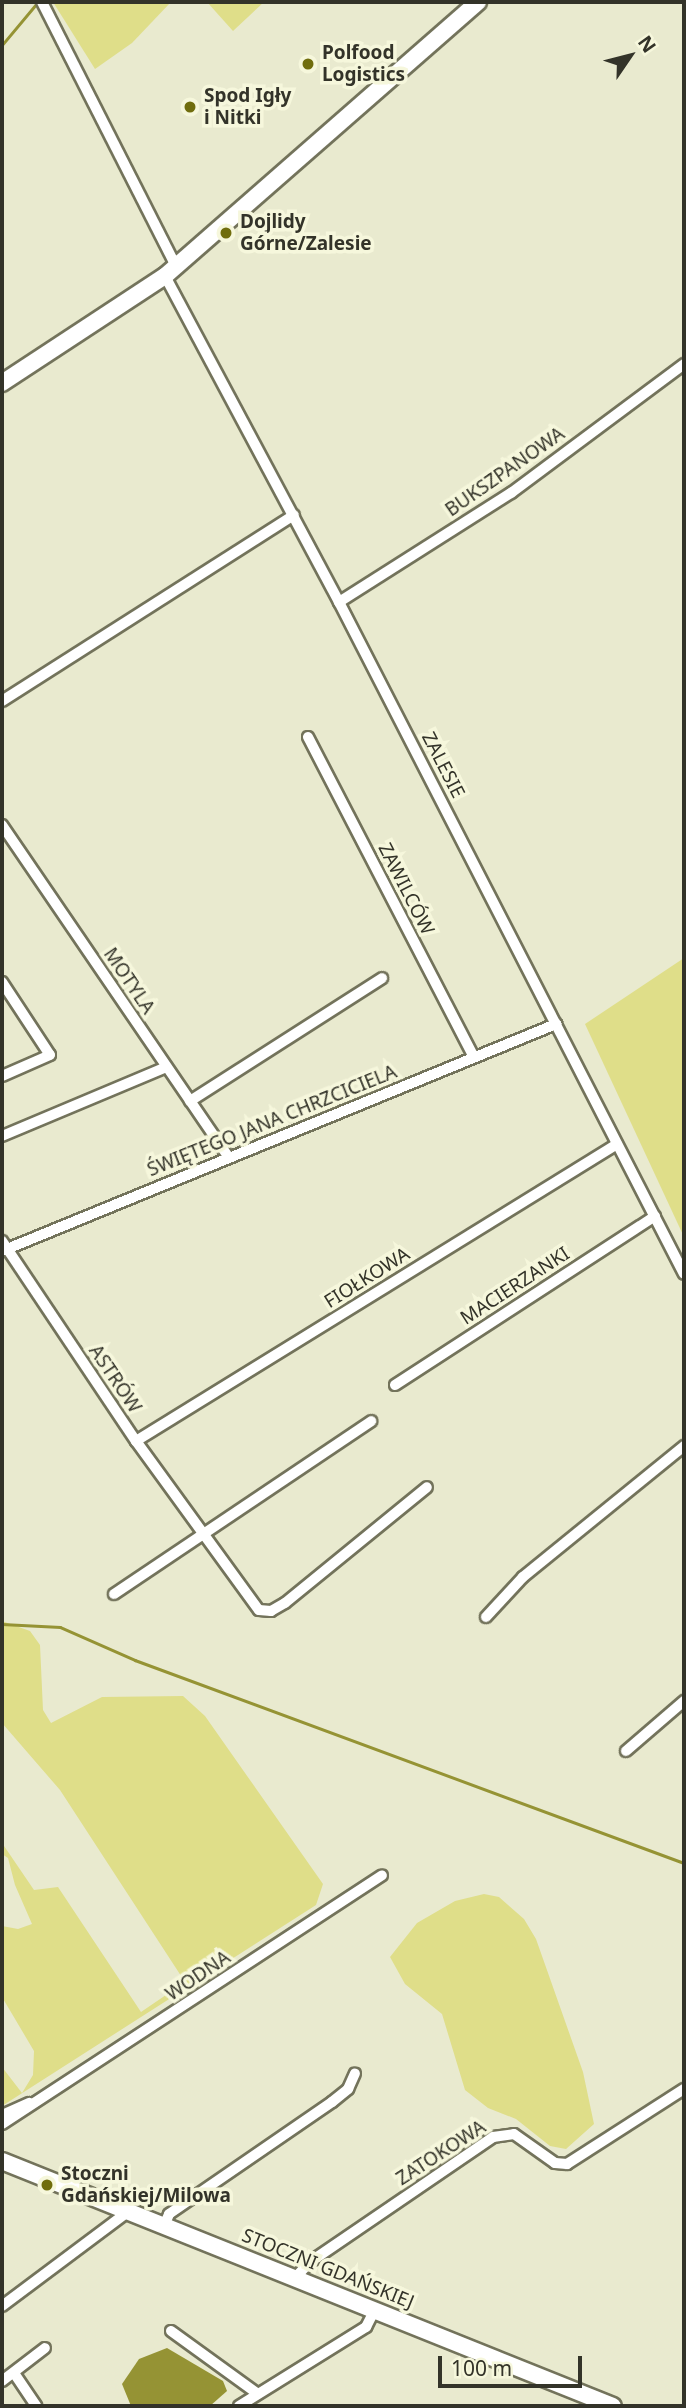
<!DOCTYPE html>
<html>
<head>
<meta charset="utf-8">
<style>
  body { margin:0 }
  #map { position:relative; width:686px; height:2408px; overflow:hidden; background:#e9eacf; font-family:"Noto Sans",sans-serif }
  div>[style] { position:absolute }
  [style*='--x'] { left:calc(var(--x)*1px); top:calc(var(--y)*1px); width:calc(var(--w)*1px); rotate:calc(var(--a)*1deg) }
  .green>* { inset:0; background:#dfde89 }
  .water>* { inset:0; background:#959334 }
  .stream>* { height:2.5px; margin:-1.25px; padding:0 1.25px; transform-origin:1.25px; border-radius:1.25px; background:#959334 }
  .roads { filter:drop-shadow(2px 0 #73735b) drop-shadow(-2px 0 #73735b) drop-shadow(0 2px #73735b) drop-shadow(0 -2px #73735b) }
  .street>* { height:10px; margin:-5px; padding:0 5px; transform-origin:5px; border-radius:5px; background:#fff }
  .secondary>* { height:16px; margin:-8px; padding:0 8px; transform-origin:8px; border-radius:8px; background:#fff }
  .dots>* { width:19px; height:19px; translate:-50% -50%; box-sizing:border-box; border:4px solid #f6f7dc; border-radius:50% }
  span { translate:-50% -50%; white-space:nowrap; text-align:center; line-height:1.15; -webkit-text-stroke:7px #f6f7dc; paint-order:stroke }
  .poi-label { font-size:19px; color:#333329; font-weight:700 }
  .left { translate:0 -50%; text-align:left }
  .street-label { font-size:19px; color:#333329 }
  .frame { position:absolute; inset:0; border:4px solid #333329; pointer-events:none }
  .north { position:absolute; left:595px; top:21px; width:70px; height:70px; -webkit-text-stroke:5px #f6f7dc; paint-order:stroke; rotate:55deg; font-size:19px; font-weight:700; line-height:28px; text-align:center; color:#333329 }
  .north::after { content:''; display:block; margin:auto; width:24px; height:32px; background:#333329; clip-path:polygon(50% 0,100% 100%,50% 72%,0 100%) }
  .scale { position:absolute; left:438px; top:2356px; width:144px; height:32px; box-sizing:border-box; border:4px solid #333329; border-top:0; padding-left:9px; font-size:21px; line-height:24px; white-space:nowrap; color:#333329; -webkit-text-stroke:5px #f6f7dc; paint-order:stroke }
</style>
</head>
<body>
<div id="map">
  <div class="green">
    <i style="clip-path:polygon(53px 2px,171px 2px,132px 43px,95px 69px)"></i>
    <i style="clip-path:polygon(207px 2px,264px 2px,233px 31px)"></i>
    <i style="clip-path:polygon(684px 958px,684px 1237px,585px 1024px)"></i>
    <i style="clip-path:polygon(2px 1621px,30px 1631px,40px 1645px,43px 1710px,51px 1723px,102px 1697px,183px 1696px,205px 1716px,323px 1884px,316px 1905px,2px 2106px,2px 2067px,22px 2093px,33px 2075px,34px 2051px,2px 1997px,2px 1926px,18px 1929px,32px 1924px,15px 1885px,8px 1858px,2px 1854px,2px 1843px,34px 1890px,58px 1887px,141px 2012px,185px 1982px,60px 1790px,2px 1723px)"></i>
    <i style="clip-path:polygon(484px 1894px,499px 1897px,524px 1919px,536px 1939px,583px 2072px,594px 2124px,566px 2149px,550px 2146px,516px 2119px,488px 2108px,465px 2090px,442px 2014px,405px 1984px,390px 1957px,417px 1923px,455px 1901px)"></i>
  </div>
  <div class="water">
    <i style="clip-path:polygon(167px 2348px,223px 2381px,227px 2391px,210px 2406px,131px 2406px,122px 2384px,139px 2359px)"></i>
  </div>
  <div class="stream">
    <i style="--x:2;--y:45;--w:56;--a:-50.1"></i>
    <i style="--x:2;--y:1624;--w:58;--a:3"></i>
    <i style="--x:60;--y:1627;--w:82;--a:23.7"></i>
    <i style="--x:135;--y:1660;--w:585;--a:20.29"></i>
  </div>
  <div class="roads">
    <div class="street">
      <i style="--x:42;--y:2;--w:296;--a:63.1"></i>
      <i style="--x:165;--y:276;--w:370;--a:61.9"></i>
      <i style="--x:339;--y:602;--w:755;--a:62.82"></i>
      <i style="--x:339;--y:602;--w:204;--a:-32.4"></i>
      <i style="--x:511;--y:493;--w:216;--a:-36.7"></i>
      <i style="--x:2;--y:701;--w:346;--a:-32.5"></i>
      <i style="--x:308;--y:737;--w:360;--a:62.6"></i>
      <i style="--x:2;--y:825;--w:401;--a:55.7"></i>
      <i style="--x:2;--y:982;--w:87;--a:56.7"></i>
      <i style="--x:50;--y:1055;--w:52;--a:156.4"></i>
      <i style="--x:190;--y:1101;--w:228;--a:-32.6"></i>
      <i style="--x:2;--y:1136;--w:178;--a:-22.8"></i>
      <i style="--x:2;--y:1241;--w:241;--a:56.2"></i>
      <i style="--x:136;--y:1441;--w:209;--a:54"></i>
      <i style="--x:259;--y:1610;--w:12;--a:5"></i>
      <i style="--x:271;--y:1611;--w:16;--a:-30"></i>
      <i style="--x:285;--y:1603;--w:183;--a:-39.2"></i>
      <i style="--x:2;--y:1251;--w:599;--a:-22.28"></i>
      <i style="--x:395;--y:1385;--w:310;--a:-33"></i>
      <i style="--x:136;--y:1441;--w:565;--a:-31.69"></i>
      <i style="--x:114;--y:1594;--w:310;--a:-33.9"></i>
      <i style="--x:486;--y:1617;--w:54;--a:-47.2"></i>
      <i style="--x:523;--y:1577;--w:208;--a:-39.1"></i>
      <i style="--x:626;--y:1751;--w:77;--a:-40.8"></i>
      <i style="--x:2;--y:2115;--w:30;--a:-24"></i>
      <i style="--x:2;--y:2124;--w:454;--a:-33.2"></i>
      <i style="--x:164;--y:2226;--w:13;--a:-67"></i>
      <i style="--x:169;--y:2214;--w:198;--a:-34.5"></i>
      <i style="--x:332;--y:2102;--w:21;--a:-39"></i>
      <i style="--x:348;--y:2089;--w:17;--a:-66"></i>
      <i style="--x:295;--y:2278;--w:22;--a:-47"></i>
      <i style="--x:310;--y:2262;--w:222;--a:-34.3"></i>
      <i style="--x:493;--y:2137;--w:21;--a:-8"></i>
      <i style="--x:514;--y:2134;--w:50;--a:35.3"></i>
      <i style="--x:555;--y:2163;--w:12;--a:5"></i>
      <i style="--x:567;--y:2164;--w:139;--a:-32.7"></i>
      <i style="--x:2;--y:2306;--w:159;--a:-36.8"></i>
      <i style="--x:171;--y:2331;--w:107;--a:35.9"></i>
      <i style="--x:14;--y:2373;--w:40;--a:56"></i>
      <i style="--x:2;--y:2381;--w:54;--a:-37.5"></i>
      <i style="--x:239;--y:2406;--w:150;--a:-31.9"></i>
      <i style="--x:366;--y:2327;--w:18;--a:-63"></i>
    </div>
    <div class="secondary">
      <i style="--x:2;--y:383;--w:195;--a:-33.3"></i>
      <i style="--x:165;--y:276;--w:416;--a:-41.2"></i>
      <i style="--x:2;--y:2161;--w:658;--a:21.85"></i>
    </div>
  </div>
  <div class="dots">
    <i style="left:308px;top:64px;background:#706d0d"></i>
    <i style="left:190px;top:107px;background:#706d0d"></i>
    <i style="left:226px;top:233px;background:#706d0d"></i>
    <i style="left:47px;top:2185px;background:#706d0d"></i>
  </div>
  <div class="poi-label">
    <span class="left" style="left:322px;top:64px">Polfood<br>Logistics</span>
    <span class="left" style="left:204px;top:107px">Spod Igły<br>i Nitki</span>
    <span class="left" style="left:240px;top:233px">Dojlidy<br>Górne/Zalesie</span>
    <span class="left" style="left:61px;top:2185px">Stoczni<br>Gdańskiej/Milowa</span>
  </div>
  <div class="street-label">
    <span style="left:505px;top:472px;rotate:-35deg">BUKSZPANOWA</span>
    <span style="left:443px;top:765px;rotate:63deg">ZALESIE</span>
    <span style="left:406px;top:889px;rotate:63deg">ZAWILCÓW</span>
    <span style="left:129px;top:981px;rotate:56deg">MOTYLA</span>
    <span style="left:272px;top:1121px;rotate:-22deg">ŚWIĘTEGO JANA CHRZCICIELA</span>
    <span style="left:367px;top:1278px;rotate:-32deg">FIOŁKOWA</span>
    <span style="left:515px;top:1286px;rotate:-33deg">MACIERZANKI</span>
    <span style="left:115px;top:1379px;rotate:56deg">ASTRÓW</span>
    <span style="left:198px;top:1976px;rotate:-34deg">WODNA</span>
    <span style="left:441px;top:2153px;rotate:-33deg">ZATOKOWA</span>
    <span style="left:328px;top:2269px;rotate:22deg">STOCZNI GDAŃSKIEJ</span>
  </div>
  <div class="frame"></div>
  <div class="north">N</div>
  <div class="scale">100 m</div>
</div>
</body>
</html>
